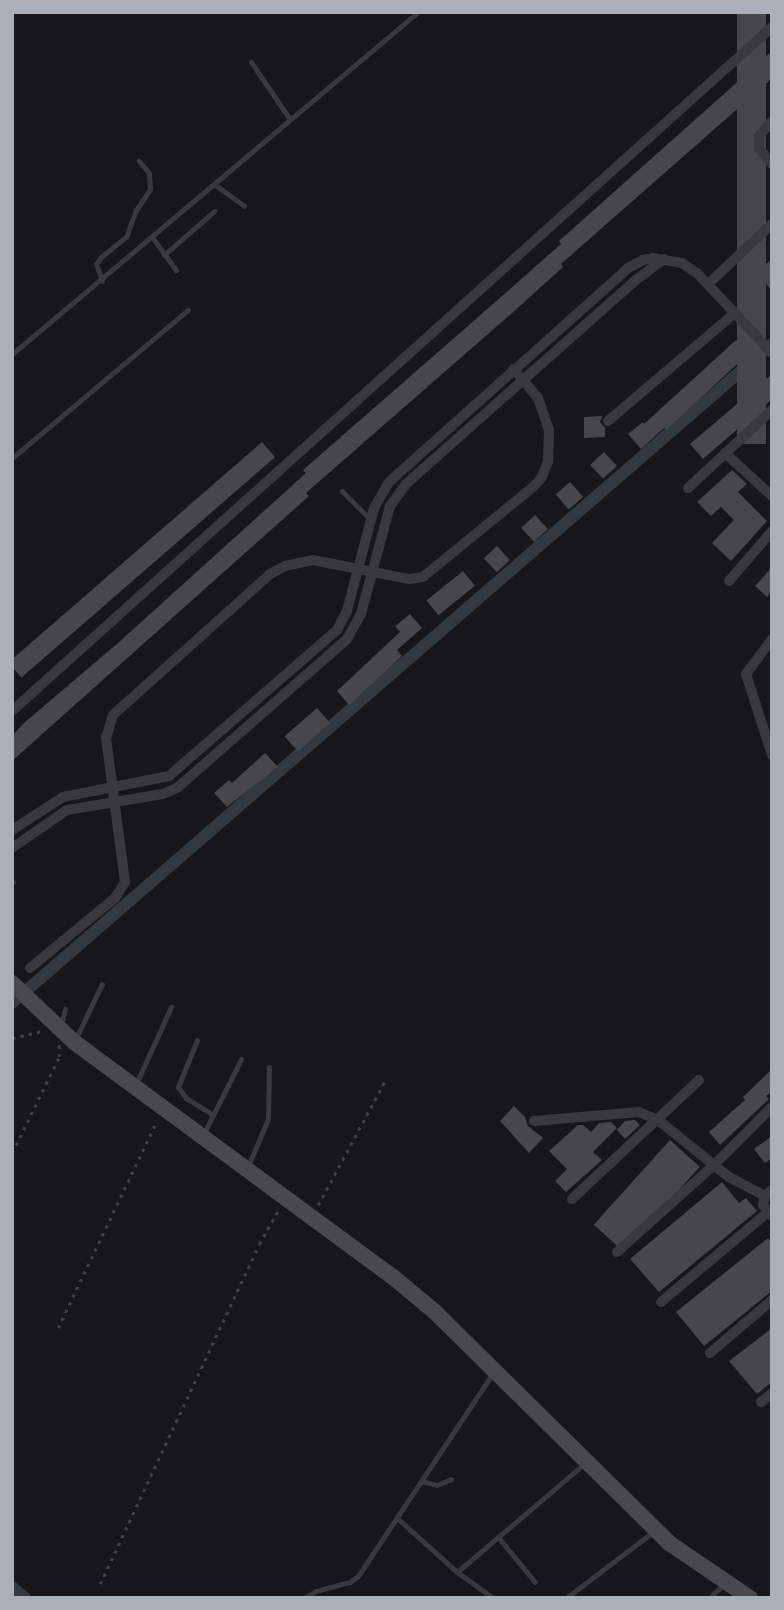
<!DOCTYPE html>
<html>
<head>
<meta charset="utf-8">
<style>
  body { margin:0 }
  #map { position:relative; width:784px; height:1610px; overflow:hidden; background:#171719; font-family:"Space Grotesk",sans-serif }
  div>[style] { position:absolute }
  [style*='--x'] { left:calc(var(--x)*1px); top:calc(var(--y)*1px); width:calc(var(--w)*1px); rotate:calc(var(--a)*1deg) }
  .canal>* { height:12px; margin:-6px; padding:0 6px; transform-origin:6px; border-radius:6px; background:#323a40 }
  .building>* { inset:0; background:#46474b; transform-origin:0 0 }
  .path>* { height:2.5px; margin-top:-1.25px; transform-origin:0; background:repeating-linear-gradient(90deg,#3f4044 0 3.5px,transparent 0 8.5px) }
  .lane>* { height:5px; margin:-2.5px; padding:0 2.5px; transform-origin:2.5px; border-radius:2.5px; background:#39393d }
  .street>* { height:10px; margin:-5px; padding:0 5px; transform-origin:5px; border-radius:5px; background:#39393d }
  .secondary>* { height:16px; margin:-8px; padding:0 8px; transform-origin:8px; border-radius:8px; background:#47494d }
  span { translate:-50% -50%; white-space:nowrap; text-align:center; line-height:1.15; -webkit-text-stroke:6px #121214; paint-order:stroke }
  .frame { position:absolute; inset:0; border:14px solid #abafb7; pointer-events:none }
</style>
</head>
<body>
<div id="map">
  <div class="canal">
    <i style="--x:12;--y:1003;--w:1006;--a:-40.93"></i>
    <i style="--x:12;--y:1587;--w:17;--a:40"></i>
  </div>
  <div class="building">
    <i style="left:737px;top:12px;width:29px;height:432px"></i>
    <i style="clip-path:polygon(772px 51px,772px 77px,768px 82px,561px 264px,563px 267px,511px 314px,306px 493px,309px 496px,12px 761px,12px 736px,24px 723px,118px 643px,306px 473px,303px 470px,501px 297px,561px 244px,559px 241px)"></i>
    <i style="clip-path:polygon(772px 259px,772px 291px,756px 272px)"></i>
    <i style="clip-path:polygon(736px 340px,748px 354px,666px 430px,664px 428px,641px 449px,628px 434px,643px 422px,644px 424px)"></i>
    <i style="clip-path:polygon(772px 374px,772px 399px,703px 459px,690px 444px)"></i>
    <i style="clip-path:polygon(602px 416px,600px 422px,605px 428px,605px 437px,584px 438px,584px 417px)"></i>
    <i style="left:262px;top:442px;width:20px;height:336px;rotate:49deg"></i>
    <i style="left:604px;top:452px;width:19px;height:19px;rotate:47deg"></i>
    <i style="clip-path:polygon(732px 470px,747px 484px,738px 492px,767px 521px,731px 561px,712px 543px,734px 520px,721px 507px,711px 516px,697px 502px)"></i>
    <i style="left:570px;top:482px;width:20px;height:19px;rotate:49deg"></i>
    <i style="left:535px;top:515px;width:19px;height:19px;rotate:47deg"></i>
    <i style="left:497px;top:546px;width:19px;height:18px;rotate:47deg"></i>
    <i style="clip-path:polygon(772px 567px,772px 591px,767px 597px,755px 586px)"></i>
    <i style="left:463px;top:571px;width:19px;height:47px;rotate:51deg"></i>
    <i style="clip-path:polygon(410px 614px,422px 628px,397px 650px,402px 656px,349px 705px,337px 691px,400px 632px,395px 626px)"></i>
    <i style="left:317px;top:708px;width:20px;height:43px;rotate:49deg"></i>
    <i style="clip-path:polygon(265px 753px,278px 767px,227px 807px,214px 793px,229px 780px,232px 783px)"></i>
    <i style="clip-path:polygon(772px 1069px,772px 1096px,770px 1093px,766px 1096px,769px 1099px,720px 1145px,709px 1132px,745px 1100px,743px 1097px)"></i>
    <i style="clip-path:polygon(514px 1106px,525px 1117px,528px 1126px,543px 1138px,529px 1153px,500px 1121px)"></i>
    <i style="clip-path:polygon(635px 1120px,640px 1125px,625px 1139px,617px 1130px,625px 1121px)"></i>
    <i style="clip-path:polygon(611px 1122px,617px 1128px,593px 1152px,602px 1160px,566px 1192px,555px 1181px,567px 1169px,549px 1151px,578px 1125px,583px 1125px,591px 1132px,599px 1123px)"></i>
    <i style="clip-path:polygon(772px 1136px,772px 1158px,765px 1163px,754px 1149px)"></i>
    <i style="left:670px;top:1140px;width:40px;height:114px;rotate:42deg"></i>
    <i style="clip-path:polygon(722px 1182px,739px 1203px,746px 1198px,757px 1211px,659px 1292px,630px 1259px)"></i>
    <i style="clip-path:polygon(768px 1238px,772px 1243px,772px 1291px,704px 1346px,676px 1312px)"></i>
    <i style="clip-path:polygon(772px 1328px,772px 1382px,757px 1394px,729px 1361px)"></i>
  </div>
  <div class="path">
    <i style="--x:12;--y:1038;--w:32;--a:-13"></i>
    <i style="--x:12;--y:1153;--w:107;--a:-63.9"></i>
    <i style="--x:59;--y:1057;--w:12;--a:-90"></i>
    <i style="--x:318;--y:1205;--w:143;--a:-61.6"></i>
    <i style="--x:58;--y:1328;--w:230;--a:-64.5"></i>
    <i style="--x:100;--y:1584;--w:375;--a:-64.9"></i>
    <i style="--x:259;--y:1244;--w:39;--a:-60"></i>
  </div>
  <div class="lane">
    <i style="--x:12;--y:13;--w:1;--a:-45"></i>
    <i style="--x:251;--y:62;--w:68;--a:55.8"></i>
    <i style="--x:214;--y:184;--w:37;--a:36"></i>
    <i style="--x:152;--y:237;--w:41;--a:54"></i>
    <i style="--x:164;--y:255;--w:67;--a:-41.3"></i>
    <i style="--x:102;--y:281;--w:18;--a:-109"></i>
    <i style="--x:96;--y:264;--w:9;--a:-54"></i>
    <i style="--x:101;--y:257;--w:32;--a:-39"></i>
    <i style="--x:126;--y:237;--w:29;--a:-70"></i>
    <i style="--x:136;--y:210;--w:25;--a:-56"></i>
    <i style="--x:150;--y:189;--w:16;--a:-94"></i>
    <i style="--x:149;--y:173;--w:16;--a:-130"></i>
    <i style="--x:12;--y:354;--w:531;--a:-40.11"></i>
    <i style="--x:12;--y:458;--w:230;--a:-40.1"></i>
    <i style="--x:342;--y:491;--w:41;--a:45"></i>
    <i style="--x:12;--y:882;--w:1;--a:0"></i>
    <i style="--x:61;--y:1024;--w:16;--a:-75"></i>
    <i style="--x:75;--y:1040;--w:62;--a:-64.3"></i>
    <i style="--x:197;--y:1040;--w:51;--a:112"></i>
    <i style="--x:178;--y:1087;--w:14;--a:54"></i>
    <i style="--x:186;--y:1098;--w:32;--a:32"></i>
    <i style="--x:136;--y:1084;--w:85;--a:-65.6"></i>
    <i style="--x:204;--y:1133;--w:83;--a:-63.4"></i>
    <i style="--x:248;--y:1166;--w:51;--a:-66.9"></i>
    <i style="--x:268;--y:1119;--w:52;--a:-88.9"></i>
    <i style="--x:421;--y:1481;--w:16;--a:14"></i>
    <i style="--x:437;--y:1485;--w:15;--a:-23"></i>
    <i style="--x:397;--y:1518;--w:81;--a:42"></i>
    <i style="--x:457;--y:1572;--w:44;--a:35.8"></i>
    <i style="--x:498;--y:1537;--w:58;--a:50.6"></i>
    <i style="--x:457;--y:1572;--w:168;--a:-40.4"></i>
    <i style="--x:304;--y:1598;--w:14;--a:-30"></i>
    <i style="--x:316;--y:1591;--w:35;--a:-15"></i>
    <i style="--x:350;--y:1582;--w:10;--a:-37"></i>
    <i style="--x:358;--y:1576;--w:246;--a:-56.4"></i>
    <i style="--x:566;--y:1598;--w:109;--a:-37.2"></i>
    <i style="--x:709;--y:1598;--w:22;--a:-43"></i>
  </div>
  <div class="street">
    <i style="--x:772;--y:121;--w:20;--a:131"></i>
    <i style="--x:759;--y:136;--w:12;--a:90"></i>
    <i style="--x:759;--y:148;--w:21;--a:51"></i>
    <i style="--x:708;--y:284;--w:88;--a:-43.2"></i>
    <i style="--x:608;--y:421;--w:167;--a:-40.4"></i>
    <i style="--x:725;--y:453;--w:64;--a:42.5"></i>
    <i style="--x:688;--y:488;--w:115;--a:-42.9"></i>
    <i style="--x:729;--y:581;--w:66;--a:-49.3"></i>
    <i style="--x:772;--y:639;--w:44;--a:126.6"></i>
    <i style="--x:746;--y:674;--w:85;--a:72.2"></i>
    <i style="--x:12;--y:711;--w:1022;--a:-41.99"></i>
    <i style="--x:12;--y:830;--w:61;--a:-32.9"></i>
    <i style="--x:63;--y:797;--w:108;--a:-11.2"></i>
    <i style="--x:169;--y:776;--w:223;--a:-41"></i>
    <i style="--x:337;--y:630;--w:21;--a:-62"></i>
    <i style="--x:347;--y:611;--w:106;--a:-75.3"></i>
    <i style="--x:374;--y:508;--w:30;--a:-60"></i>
    <i style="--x:389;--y:482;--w:321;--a:-41.8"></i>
    <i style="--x:628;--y:268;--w:17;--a:-28"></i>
    <i style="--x:643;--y:260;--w:10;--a:-11"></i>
    <i style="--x:653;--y:258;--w:29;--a:10"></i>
    <i style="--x:682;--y:263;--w:18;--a:34"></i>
    <i style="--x:697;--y:273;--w:110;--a:46.8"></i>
    <i style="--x:12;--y:848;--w:67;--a:-34.6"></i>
    <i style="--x:67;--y:810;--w:97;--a:-9.5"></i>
    <i style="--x:163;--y:794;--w:15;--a:-23"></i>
    <i style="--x:177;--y:788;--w:226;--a:-41.2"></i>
    <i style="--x:347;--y:639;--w:29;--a:-61"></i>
    <i style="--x:361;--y:614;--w:112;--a:-75"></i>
    <i style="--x:390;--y:506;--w:27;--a:-54"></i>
    <i style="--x:406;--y:484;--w:307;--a:-41.6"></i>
    <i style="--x:636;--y:280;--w:35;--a:-37"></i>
    <i style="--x:30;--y:968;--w:110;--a:-39.5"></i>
    <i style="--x:115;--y:898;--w:19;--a:-58"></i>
    <i style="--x:125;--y:882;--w:145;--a:-97.5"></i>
    <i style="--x:106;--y:738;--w:24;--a:-73"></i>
    <i style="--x:113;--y:715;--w:211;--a:-41.9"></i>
    <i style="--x:270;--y:574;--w:17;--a:-28"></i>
    <i style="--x:285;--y:566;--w:29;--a:-12"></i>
    <i style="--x:313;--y:560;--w:98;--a:11.2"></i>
    <i style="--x:409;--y:579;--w:14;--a:-8"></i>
    <i style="--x:423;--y:577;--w:144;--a:-39.3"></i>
    <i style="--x:534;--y:486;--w:12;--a:-48"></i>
    <i style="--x:542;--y:477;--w:17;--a:-69"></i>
    <i style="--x:548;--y:461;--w:31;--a:-88"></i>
    <i style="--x:549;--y:430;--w:34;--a:-109"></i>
    <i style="--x:538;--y:398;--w:38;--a:-130"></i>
    <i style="--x:534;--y:1121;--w:105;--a:-4.9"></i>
    <i style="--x:639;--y:1112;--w:21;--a:23"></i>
    <i style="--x:658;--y:1120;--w:91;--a:38.8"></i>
    <i style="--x:729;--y:1177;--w:41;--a:27.8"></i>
    <i style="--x:772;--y:1190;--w:9;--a:139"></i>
    <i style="--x:765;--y:1196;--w:9;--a:103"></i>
    <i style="--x:763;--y:1205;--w:14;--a:51"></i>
    <i style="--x:572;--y:1199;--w:174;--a:-43.1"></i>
    <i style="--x:617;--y:1252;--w:129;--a:-41.9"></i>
    <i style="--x:713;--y:1166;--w:83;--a:-45"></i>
    <i style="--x:661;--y:1302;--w:138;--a:-40"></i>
    <i style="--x:710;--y:1353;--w:82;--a:-40.5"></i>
    <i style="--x:761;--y:1402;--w:14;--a:-39"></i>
  </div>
  <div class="secondary">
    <i style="--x:12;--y:983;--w:86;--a:43.6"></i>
    <i style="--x:74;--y:1042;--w:396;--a:36.4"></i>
    <i style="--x:393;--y:1277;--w:53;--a:39.7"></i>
    <i style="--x:434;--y:1311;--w:330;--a:44.6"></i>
    <i style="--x:669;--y:1543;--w:98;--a:34.2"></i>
  </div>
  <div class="frame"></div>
</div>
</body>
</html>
